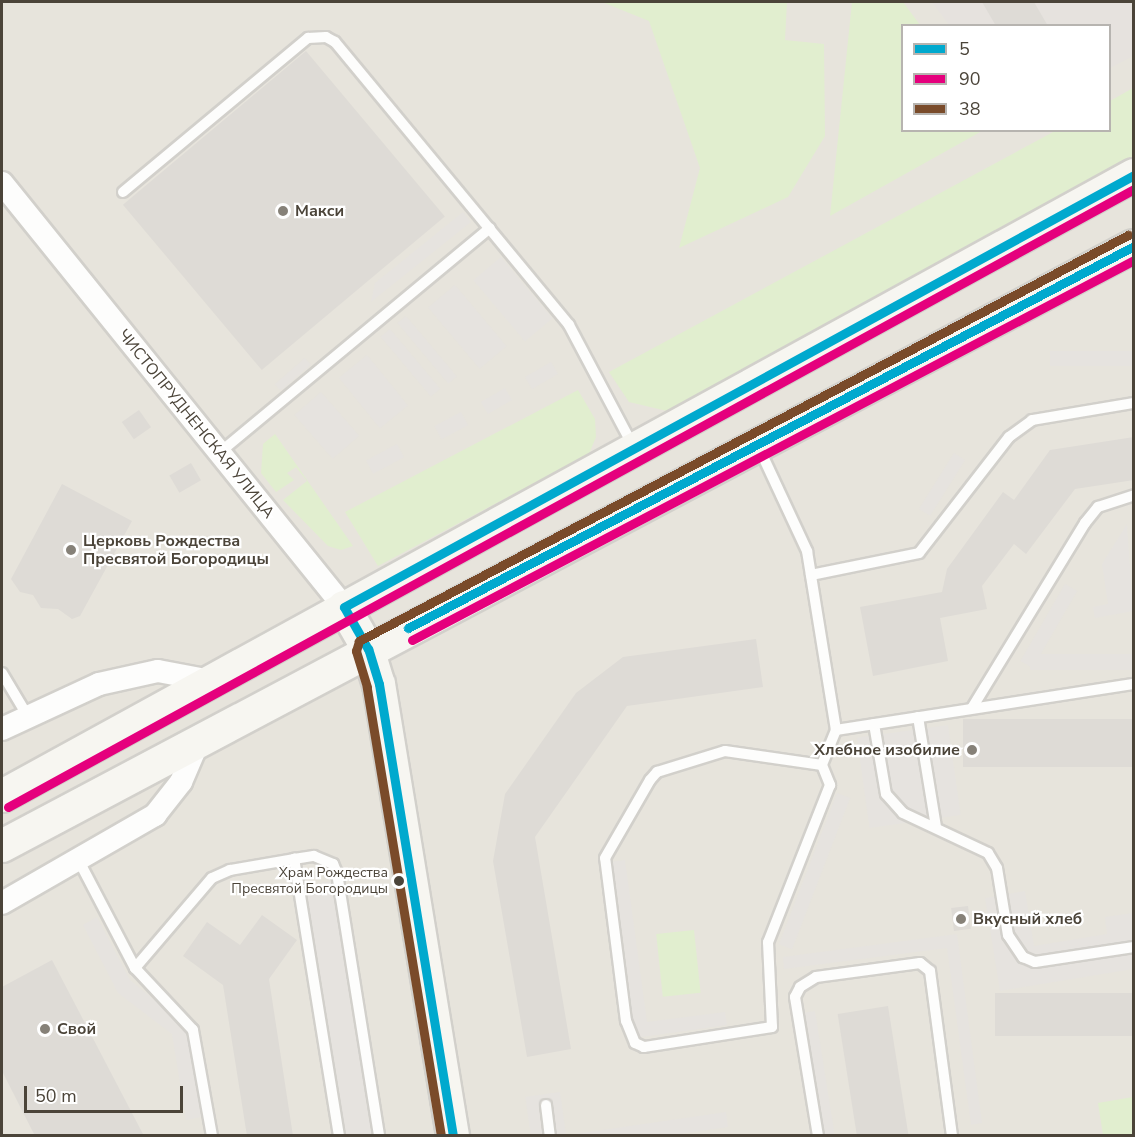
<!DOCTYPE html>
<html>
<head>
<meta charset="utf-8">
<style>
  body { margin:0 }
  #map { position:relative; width:1135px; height:1137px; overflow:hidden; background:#f4f2ee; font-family:"Nunito Sans",sans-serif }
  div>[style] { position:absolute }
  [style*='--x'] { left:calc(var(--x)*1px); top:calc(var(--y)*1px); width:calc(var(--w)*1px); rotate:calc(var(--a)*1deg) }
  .residential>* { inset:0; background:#e7e4dc }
  .industrial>* { inset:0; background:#e6e2de }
  .green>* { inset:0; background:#e1eecf; transform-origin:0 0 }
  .parking>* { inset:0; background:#e6e3df; transform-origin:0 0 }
  .building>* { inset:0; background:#dedbd6; transform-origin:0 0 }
  .roads { filter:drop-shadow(2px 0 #d2d0cb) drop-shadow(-2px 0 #d2d0cb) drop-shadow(0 2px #d2d0cb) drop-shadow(0 -2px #d2d0cb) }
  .lane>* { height:10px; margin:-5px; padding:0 5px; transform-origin:5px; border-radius:5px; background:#fdfdfc }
  .street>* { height:22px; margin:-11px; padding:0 11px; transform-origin:11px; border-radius:11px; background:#fdfdfc }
  .secondary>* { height:32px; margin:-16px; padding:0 16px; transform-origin:16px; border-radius:16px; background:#f7f6f1 }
  .bus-1>* { height:9px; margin:-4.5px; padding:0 4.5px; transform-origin:4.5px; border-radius:4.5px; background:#00a9ce }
  .bus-2>* { height:9px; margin:-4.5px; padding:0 4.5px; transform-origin:4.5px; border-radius:4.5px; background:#e5007d }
  .bus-3>* { height:9px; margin:-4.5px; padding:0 4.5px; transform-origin:4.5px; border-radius:4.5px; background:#7a4b2a }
  .dots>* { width:16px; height:16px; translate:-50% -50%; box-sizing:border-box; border:3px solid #fff; border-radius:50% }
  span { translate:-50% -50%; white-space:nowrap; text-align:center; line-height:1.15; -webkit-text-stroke:4.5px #fff; paint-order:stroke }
  .bus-label { font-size:14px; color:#4b4439 }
  .right { translate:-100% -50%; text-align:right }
  .poi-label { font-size:16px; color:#4b4439; font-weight:700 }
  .left { translate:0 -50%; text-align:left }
  .street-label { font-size:16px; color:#4b4439 }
  .frame { position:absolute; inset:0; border:3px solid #4b4439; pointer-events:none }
  .legend { position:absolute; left:901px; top:24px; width:210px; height:108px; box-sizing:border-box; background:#fff; border:2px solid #b7b4b0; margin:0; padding:8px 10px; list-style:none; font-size:18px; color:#4b4439 }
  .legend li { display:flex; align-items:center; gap:12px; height:30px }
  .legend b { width:30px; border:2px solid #b7b4b0 }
  .scale { position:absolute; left:24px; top:1086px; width:159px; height:27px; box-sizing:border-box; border:3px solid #4b4439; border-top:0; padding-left:8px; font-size:18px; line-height:21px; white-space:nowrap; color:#4b4439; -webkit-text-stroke:4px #fff; paint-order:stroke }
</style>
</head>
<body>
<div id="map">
  <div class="residential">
    <i style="clip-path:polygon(evenodd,2px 2px,1133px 2px,1133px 1135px,2px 1135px,2px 2px,902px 26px,1110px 26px,1110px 130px,902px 130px,902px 26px)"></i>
  </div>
  <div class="industrial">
    <i style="clip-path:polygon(932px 2px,1133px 2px,1133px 56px,1110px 68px,1110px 26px,949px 25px)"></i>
  </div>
  <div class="green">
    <i style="clip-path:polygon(602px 2px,787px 2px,785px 40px,824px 44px,825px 136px,788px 197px,679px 248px,700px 168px,649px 21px)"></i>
    <i style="clip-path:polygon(852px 2px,903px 2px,920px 25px,902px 26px,902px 130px,982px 131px,830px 216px)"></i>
    <i style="clip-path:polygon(1133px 88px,1133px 162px,684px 405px,667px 411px,629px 402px,609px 372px,1055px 131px,1110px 130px,1110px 101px)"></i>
    <i style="clip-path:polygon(578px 390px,595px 419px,596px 437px,589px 454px,378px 566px,345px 512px)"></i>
    <i style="clip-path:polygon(275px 434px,353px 546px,341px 550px,328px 546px,283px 500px,307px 481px,296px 467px,287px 473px,294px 480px,276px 492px,261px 473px,263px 444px)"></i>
    <i style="left:694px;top:930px;width:63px;height:38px;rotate:84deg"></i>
    <i style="clip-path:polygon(1133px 1097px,1133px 1135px,1103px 1135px,1098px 1103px)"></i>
  </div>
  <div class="parking">
    <i style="clip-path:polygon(463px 212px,471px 222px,371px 302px,375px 283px)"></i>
    <i style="left:501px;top:257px;width:80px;height:36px;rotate:50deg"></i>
    <i style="left:455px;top:285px;width:80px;height:35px;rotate:50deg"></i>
    <i style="left:406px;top:316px;width:79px;height:11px;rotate:50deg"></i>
    <i style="left:390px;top:329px;width:78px;height:12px;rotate:50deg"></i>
    <i style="left:1133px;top:351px;width:15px;height:83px;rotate:90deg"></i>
    <i style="left:367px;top:355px;width:65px;height:36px;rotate:51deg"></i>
    <i style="left:305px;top:358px;width:9px;height:40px;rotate:49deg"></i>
    <i style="left:551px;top:362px;width:14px;height:30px;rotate:60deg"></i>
    <i style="left:505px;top:388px;width:14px;height:28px;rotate:60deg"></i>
    <i style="left:321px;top:392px;width:58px;height:35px;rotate:49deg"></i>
    <i style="left:461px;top:412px;width:15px;height:30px;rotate:62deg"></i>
    <i style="left:397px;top:444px;width:15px;height:35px;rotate:62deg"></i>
    <i style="left:954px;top:453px;width:13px;height:66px;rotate:32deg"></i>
    <i style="clip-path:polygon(1127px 524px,1133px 611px,1095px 618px,1093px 607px,1108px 604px,1102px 564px)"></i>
    <i style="left:1065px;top:584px;width:14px;height:89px;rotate:30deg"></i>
    <i style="left:1133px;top:654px;width:16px;height:103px;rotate:90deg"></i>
    <i style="left:948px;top:725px;width:91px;height:92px;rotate:82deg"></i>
    <i style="left:837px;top:793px;width:14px;height:162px;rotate:21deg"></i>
    <i style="clip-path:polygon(625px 860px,647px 1022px,725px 1012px,727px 1025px,635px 1038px,612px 862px)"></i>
    <i style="left:333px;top:881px;width:257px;height:28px;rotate:81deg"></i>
    <i style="clip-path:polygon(1025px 891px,1034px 946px,1107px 934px,1105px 917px,1133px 913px,1133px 969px,1000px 991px,985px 898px)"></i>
    <i style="clip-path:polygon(97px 917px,130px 980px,186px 1026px,201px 1117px,186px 1120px,172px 1034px,118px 993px,83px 925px)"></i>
    <i style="clip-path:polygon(957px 934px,982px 1123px,971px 1125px,947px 948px,784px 969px,783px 957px)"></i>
    <i style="left:815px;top:1011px;width:126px;height:12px;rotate:81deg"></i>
    <i style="left:560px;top:1092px;width:43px;height:35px;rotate:82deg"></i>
    <i style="clip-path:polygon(726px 1112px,728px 1127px,667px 1136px,568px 1135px)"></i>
  </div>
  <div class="building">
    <i style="clip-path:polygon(982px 2px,1034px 2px,1048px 26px,996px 26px)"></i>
    <i style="left:306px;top:51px;width:216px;height:239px;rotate:50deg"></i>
    <i style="left:139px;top:410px;width:21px;height:21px;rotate:55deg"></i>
    <i style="clip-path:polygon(1134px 437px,1134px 480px,1075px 489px,1026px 554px,1014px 544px,982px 586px,987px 609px,940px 618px,948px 661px,873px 676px,860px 607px,942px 592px,947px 569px,1003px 492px,1014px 500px,1050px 450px)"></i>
    <i style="left:191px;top:463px;width:20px;height:25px;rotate:60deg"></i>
    <i style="clip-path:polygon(62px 484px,132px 521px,80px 616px,72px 619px,58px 609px,41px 608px,33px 595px,20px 592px,11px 579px)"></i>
    <i style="clip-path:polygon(756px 639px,763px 687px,627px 706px,535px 837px,571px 1049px,527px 1057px,493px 861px,505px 794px,576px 693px,623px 657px)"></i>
    <i style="left:1134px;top:719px;width:48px;height:171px;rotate:90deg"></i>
    <i style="left:968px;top:906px;width:23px;height:17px;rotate:83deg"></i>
    <i style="clip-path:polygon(262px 915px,297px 940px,269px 979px,293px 1136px,247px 1136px,223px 985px,183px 956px,207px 922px,240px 945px)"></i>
    <i style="clip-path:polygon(52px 960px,144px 1136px,35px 1136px,2px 1071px,2px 987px)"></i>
    <i style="left:1134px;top:993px;width:43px;height:139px;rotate:90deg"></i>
    <i style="left:888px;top:1006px;width:132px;height:51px;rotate:81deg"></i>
  </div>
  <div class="roads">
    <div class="lane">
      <i style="--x:123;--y:192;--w:241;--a:-39.8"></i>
      <i style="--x:308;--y:38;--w:18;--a:-3"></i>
      <i style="--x:326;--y:37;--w:10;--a:29"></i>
      <i style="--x:335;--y:42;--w:367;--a:50.4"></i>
      <i style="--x:569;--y:325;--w:137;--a:62.1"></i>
      <i style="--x:759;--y:448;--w:114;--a:65"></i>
      <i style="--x:807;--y:551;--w:181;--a:80.8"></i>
      <i style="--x:836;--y:730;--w:38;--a:112"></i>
      <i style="--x:822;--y:765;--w:22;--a:68"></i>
      <i style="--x:830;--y:785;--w:169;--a:111.5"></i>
      <i style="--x:768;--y:942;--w:85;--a:87.3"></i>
      <i style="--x:772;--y:1027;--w:130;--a:171.1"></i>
      <i style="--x:644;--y:1047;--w:10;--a:-156"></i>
      <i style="--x:635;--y:1043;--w:24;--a:-112"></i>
      <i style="--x:626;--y:1021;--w:164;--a:-97.3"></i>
      <i style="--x:605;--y:858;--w:90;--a:-60"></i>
      <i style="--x:650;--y:780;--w:11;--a:-49"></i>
      <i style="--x:657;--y:772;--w:71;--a:-17.2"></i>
      <i style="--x:725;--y:751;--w:98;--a:8.2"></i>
      <i style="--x:219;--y:453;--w:352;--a:-39.7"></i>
      <i style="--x:811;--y:575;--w:110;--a:-11.5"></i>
      <i style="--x:919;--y:553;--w:147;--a:-52.2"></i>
      <i style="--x:1009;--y:437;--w:29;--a:-36"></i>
      <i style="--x:1032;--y:420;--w:103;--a:-9.5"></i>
      <i style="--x:2;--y:673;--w:49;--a:59.2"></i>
      <i style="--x:972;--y:708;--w:217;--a:-58.6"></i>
      <i style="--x:1085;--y:523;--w:21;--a:-51"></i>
      <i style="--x:1098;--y:507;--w:38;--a:-18"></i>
      <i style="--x:918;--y:717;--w:111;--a:80.7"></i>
      <i style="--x:874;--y:724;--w:71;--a:80.3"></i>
      <i style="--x:886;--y:794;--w:25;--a:48"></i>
      <i style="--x:903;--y:813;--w:94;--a:25.2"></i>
      <i style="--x:988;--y:853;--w:17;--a:59"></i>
      <i style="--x:997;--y:868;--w:68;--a:80.7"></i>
      <i style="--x:1008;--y:935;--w:27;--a:56"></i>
      <i style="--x:1023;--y:957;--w:13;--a:23"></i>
      <i style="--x:1035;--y:962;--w:100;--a:-8.6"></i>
      <i style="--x:836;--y:730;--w:302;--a:-8.8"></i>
      <i style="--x:79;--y:861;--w:121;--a:62.4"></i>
      <i style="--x:546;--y:1105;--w:31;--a:83"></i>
      <i style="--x:212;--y:1136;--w:108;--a:-100.2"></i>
      <i style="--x:193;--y:1030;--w:85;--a:-133.1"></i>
      <i style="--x:135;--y:968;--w:118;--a:-49.5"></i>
      <i style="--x:212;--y:878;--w:20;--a:-24"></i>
      <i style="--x:230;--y:870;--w:65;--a:-9.8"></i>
      <i style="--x:339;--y:1136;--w:281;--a:-99.2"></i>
      <i style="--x:294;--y:859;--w:20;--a:-9"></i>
      <i style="--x:314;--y:856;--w:21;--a:23"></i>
      <i style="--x:333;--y:864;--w:10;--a:66"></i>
      <i style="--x:337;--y:873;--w:266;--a:80.9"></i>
      <i style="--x:818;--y:1136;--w:141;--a:-99.4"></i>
      <i style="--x:795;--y:997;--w:11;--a:-63"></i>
      <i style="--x:800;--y:987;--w:19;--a:-32"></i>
      <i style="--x:816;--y:977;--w:105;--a:-7.7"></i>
      <i style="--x:920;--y:963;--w:13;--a:39"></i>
      <i style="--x:930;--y:971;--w:166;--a:82.4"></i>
    </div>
    <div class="street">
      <i style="--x:2;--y:183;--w:545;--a:51.11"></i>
      <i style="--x:2;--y:729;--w:107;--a:-24.9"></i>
      <i style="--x:99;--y:684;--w:60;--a:-12.4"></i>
      <i style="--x:158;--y:671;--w:54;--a:10.7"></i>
      <i style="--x:2;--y:903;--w:177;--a:-29.9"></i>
      <i style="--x:155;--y:815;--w:42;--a:-51.8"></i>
      <i style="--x:181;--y:782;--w:46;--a:-66.8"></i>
    </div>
    <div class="secondary">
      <i style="--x:344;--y:607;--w:48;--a:60.3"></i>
      <i style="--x:368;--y:649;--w:37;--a:73"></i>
      <i style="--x:379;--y:684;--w:458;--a:80.7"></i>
      <i style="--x:2;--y:796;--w:1291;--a:-28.75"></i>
      <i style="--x:2;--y:846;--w:1281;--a:-27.93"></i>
    </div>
  </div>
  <div class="bus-1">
    <i style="--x:408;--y:628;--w:820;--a:-27.75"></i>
    <i style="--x:453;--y:1136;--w:458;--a:-99.3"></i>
    <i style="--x:379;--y:684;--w:37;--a:-107"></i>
    <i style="--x:368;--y:649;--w:48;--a:-119.7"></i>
    <i style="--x:344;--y:607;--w:900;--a:-28.67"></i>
  </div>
  <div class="bus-2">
    <i style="--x:412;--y:640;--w:816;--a:-27.76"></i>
    <i style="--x:8;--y:807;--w:1284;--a:-28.76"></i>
  </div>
  <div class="bus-3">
    <i style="--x:441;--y:1136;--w:455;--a:-99.4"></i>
    <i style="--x:367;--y:687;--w:38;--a:-107"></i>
    <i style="--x:356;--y:651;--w:10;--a:-73"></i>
    <i style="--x:359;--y:641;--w:870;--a:-27.83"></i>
  </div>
  <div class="dots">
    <i style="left:283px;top:211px;background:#868178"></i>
    <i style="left:71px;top:550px;background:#868178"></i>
    <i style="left:972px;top:750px;background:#868178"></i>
    <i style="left:399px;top:881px;background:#4b4439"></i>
    <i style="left:961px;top:919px;background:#868178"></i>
    <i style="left:45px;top:1029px;background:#868178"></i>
  </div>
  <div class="bus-label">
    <span class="right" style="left:388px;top:881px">Храм Рождества<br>Пресвятой Богородицы</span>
  </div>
  <div class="poi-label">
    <span class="left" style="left:295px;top:211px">Макси</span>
    <span class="left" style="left:83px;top:550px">Церковь Рождества<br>Пресвятой Богородицы</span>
    <span class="right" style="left:960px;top:750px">Хлебное изобилие</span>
    <span class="left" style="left:973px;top:919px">Вкусный хлеб</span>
    <span class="left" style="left:57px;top:1029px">Свой</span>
  </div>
  <div class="street-label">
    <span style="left:196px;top:424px;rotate:51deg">ЧИСТОПРУДНЕНСКАЯ УЛИЦА</span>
  </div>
  <div class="frame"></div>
  <ul class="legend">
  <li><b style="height:8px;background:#00a9ce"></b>5</li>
  <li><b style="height:8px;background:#e5007d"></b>90</li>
  <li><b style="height:8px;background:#7a4b2a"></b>38</li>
  </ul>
  <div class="scale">50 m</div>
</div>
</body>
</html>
